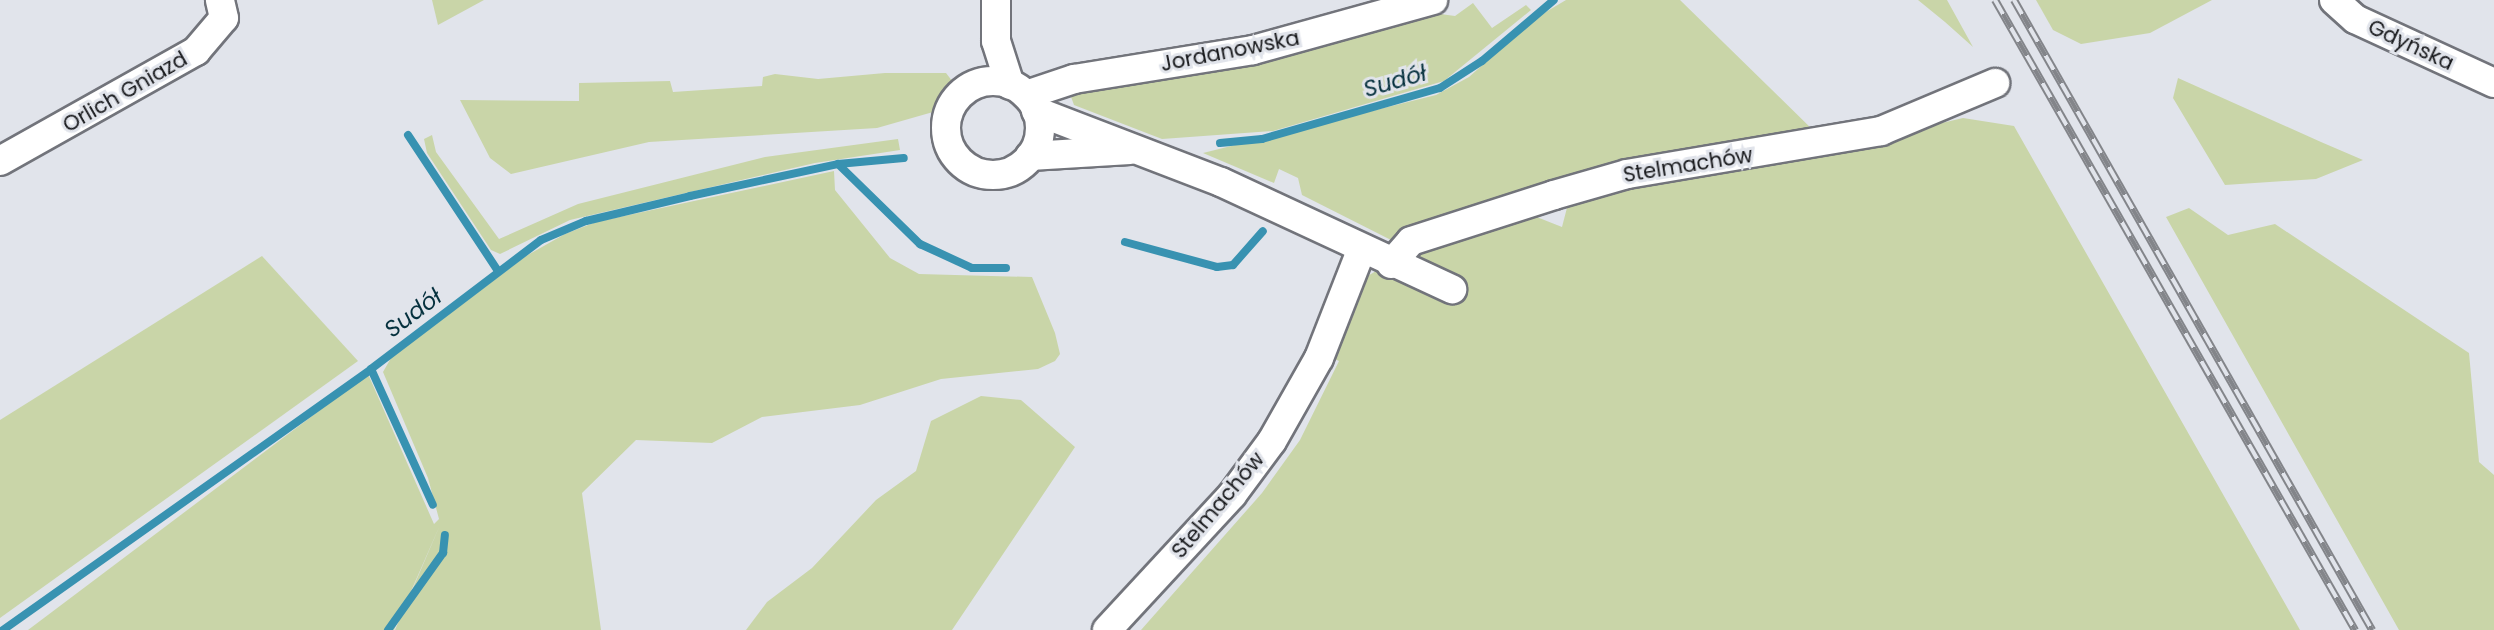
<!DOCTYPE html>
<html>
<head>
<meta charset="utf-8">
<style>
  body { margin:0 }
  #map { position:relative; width:2494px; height:630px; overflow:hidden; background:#e1e4eb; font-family:Poppins,sans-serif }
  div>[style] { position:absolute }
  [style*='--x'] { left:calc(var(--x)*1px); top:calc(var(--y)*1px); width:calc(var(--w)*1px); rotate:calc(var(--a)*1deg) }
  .green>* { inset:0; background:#c9d5a8 }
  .stream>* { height:8px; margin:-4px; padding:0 4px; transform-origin:4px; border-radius:4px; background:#3892b1 }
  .roads { filter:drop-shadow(2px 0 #72747b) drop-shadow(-2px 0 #72747b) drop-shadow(0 2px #72747b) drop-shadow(0 -2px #72747b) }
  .street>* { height:28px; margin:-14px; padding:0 14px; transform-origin:14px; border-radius:14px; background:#fff }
  .street>.ring { margin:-14px; padding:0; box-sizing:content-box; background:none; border:28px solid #fff; border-radius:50% }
  .rail>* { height:8px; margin-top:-4px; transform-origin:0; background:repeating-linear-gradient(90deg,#e1e4eb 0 16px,#83858a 0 32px); box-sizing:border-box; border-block:2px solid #83858a }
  span { translate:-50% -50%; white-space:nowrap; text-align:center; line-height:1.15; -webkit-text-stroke:6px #e1e4eb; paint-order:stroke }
  .street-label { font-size:21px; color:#18191c }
  .water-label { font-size:23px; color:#06313e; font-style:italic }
</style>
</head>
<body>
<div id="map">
  <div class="green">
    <i style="clip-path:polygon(432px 0,484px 0,438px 25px)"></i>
    <i style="clip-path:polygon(1566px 0,1680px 0,1817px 134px,1393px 241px,1302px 195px,1298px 178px,1279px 169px,1274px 183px,1203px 153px,1436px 95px,1469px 77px,1534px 19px)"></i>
    <i style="clip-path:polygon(1918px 0,1947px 0,1973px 47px,1945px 22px)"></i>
    <i style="clip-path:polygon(2036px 0,2212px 0,2150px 33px,2081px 44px,2053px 30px)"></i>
    <i style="clip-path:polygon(1473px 3px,1492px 28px,1526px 5px,1531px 10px,1444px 81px,1273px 131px,1162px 139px,1074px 105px,1070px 94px,1276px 59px,1433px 13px,1455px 16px)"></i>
    <i style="clip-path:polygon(885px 73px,946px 73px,956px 86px,933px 112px,877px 128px,649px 142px,511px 174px,490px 158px,460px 100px,579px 101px,579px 83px,670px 81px,673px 92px,762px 86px,763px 77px,775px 74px,818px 79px)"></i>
    <i style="clip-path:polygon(2178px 78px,2321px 142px,2363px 160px,2316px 179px,2225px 185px,2173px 98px)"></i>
    <i style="clip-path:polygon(1963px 118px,2014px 126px,2300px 630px,1141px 630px,1262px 493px,1300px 440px,1339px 361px,1330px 357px,1343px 300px,1366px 277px,1398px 258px,1519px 210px,1562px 227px,1569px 200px,1786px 160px)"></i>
    <i style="clip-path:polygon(432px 135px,436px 152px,499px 239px,578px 204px,765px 157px,898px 139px,900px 150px,815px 163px,570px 220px,500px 254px,491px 250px,427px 153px,424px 139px)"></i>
    <i style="clip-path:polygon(834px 171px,835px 190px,890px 258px,919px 274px,1032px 277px,1055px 333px,1060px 354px,1055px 361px,1038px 369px,941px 379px,860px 405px,762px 417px,712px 443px,636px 440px,582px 493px,601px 630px,395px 630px,440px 525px,394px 630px,28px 630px,368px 374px,434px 524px,439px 519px,428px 478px,383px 372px,391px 358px,526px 256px,565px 234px,596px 222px)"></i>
    <i style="clip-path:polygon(2189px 208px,2228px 235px,2275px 224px,2469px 353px,2479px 462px,2494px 475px,2494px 630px,2399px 630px,2166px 217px)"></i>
    <i style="clip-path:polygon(262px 256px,358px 361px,0 618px,0 420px)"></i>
    <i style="clip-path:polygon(981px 396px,1021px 400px,1075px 447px,952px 630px,746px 630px,767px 602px,812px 568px,876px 500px,916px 471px,931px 421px)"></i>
  </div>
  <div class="stream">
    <i style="--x:408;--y:135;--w:163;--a:56.5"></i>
    <i style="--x:1220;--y:143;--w:42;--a:-5.4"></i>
    <i style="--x:1262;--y:139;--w:185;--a:-16"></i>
    <i style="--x:1440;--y:88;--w:50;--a:-32.7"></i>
    <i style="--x:1482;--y:61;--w:94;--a:-40.3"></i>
    <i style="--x:838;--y:164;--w:115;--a:44.3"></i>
    <i style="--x:920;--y:244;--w:57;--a:24.8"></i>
    <i style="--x:972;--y:268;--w:34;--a:0"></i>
    <i style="--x:1125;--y:242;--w:95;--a:15.2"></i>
    <i style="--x:1217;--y:267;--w:16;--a:-7"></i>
    <i style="--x:1233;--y:265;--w:45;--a:-48.6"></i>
    <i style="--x:371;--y:369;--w:149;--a:65.5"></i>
    <i style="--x:3;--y:630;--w:451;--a:-35.3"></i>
    <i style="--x:371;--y:369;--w:213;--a:-37.2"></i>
    <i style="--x:541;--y:240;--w:49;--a:-22.9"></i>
    <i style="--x:586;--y:221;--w:107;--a:-13.5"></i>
    <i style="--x:690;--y:196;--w:151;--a:-12.2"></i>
    <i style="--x:838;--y:164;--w:66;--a:-5.2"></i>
    <i style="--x:388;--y:630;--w:95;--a:-54.5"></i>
    <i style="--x:443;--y:553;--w:18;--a:-84"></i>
  </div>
  <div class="roads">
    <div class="street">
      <i style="--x:996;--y:0;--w:41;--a:90"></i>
      <i style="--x:996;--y:41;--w:46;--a:72.3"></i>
      <i style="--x:2334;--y:0;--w:28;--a:42"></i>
      <i style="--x:2355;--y:19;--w:153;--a:24.7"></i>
      <i class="ring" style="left:946px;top:81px;width:66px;height:66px"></i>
      <i style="--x:1026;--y:95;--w:51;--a:-18.4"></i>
      <i style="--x:1074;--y:79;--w:181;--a:-9.2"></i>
      <i style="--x:1253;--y:50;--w:187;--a:-15.5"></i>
      <i style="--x:1036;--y:111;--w:198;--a:21"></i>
      <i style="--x:1221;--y:182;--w:255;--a:24.9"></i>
      <i style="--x:1030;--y:156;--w:100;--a:-3.4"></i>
      <i style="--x:0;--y:161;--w:225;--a:-29.3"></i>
      <i style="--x:196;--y:51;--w:43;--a:-49.7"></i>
      <i style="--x:224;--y:18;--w:18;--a:-103"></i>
      <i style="--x:1391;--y:264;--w:30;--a:-49"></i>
      <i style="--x:1411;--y:241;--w:150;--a:-17.8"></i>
      <i style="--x:1554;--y:195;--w:76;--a:-16"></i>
      <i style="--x:1627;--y:174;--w:258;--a:-9.6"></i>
      <i style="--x:1881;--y:131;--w:124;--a:-22.8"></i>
      <i style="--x:1107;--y:630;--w:184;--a:-47.2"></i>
      <i style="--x:1232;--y:495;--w:67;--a:-53.5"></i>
      <i style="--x:1272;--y:441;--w:95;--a:-60.5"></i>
      <i style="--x:1319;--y:358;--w:115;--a:-68.6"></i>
    </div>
  </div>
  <div class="rail">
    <i style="--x:1995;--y:0;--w:726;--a:60.26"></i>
    <i style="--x:2014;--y:0;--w:725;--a:60.39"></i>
  </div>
  <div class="street-label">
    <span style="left:2411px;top:45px;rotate:25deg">Gdyńska</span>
    <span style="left:1230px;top:51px;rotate:-11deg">Jordanowska</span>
    <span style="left:125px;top:92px;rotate:-30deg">Orlich Gniazd</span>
    <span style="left:1688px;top:165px;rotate:-9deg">Stelmachów</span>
    <span style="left:1218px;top:505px;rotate:-50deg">Stelmachów</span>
  </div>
  <div class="water-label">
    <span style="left:1395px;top:81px;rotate:-16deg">Sudół</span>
    <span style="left:413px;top:313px;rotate:-37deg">Sudół</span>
  </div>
</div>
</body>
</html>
